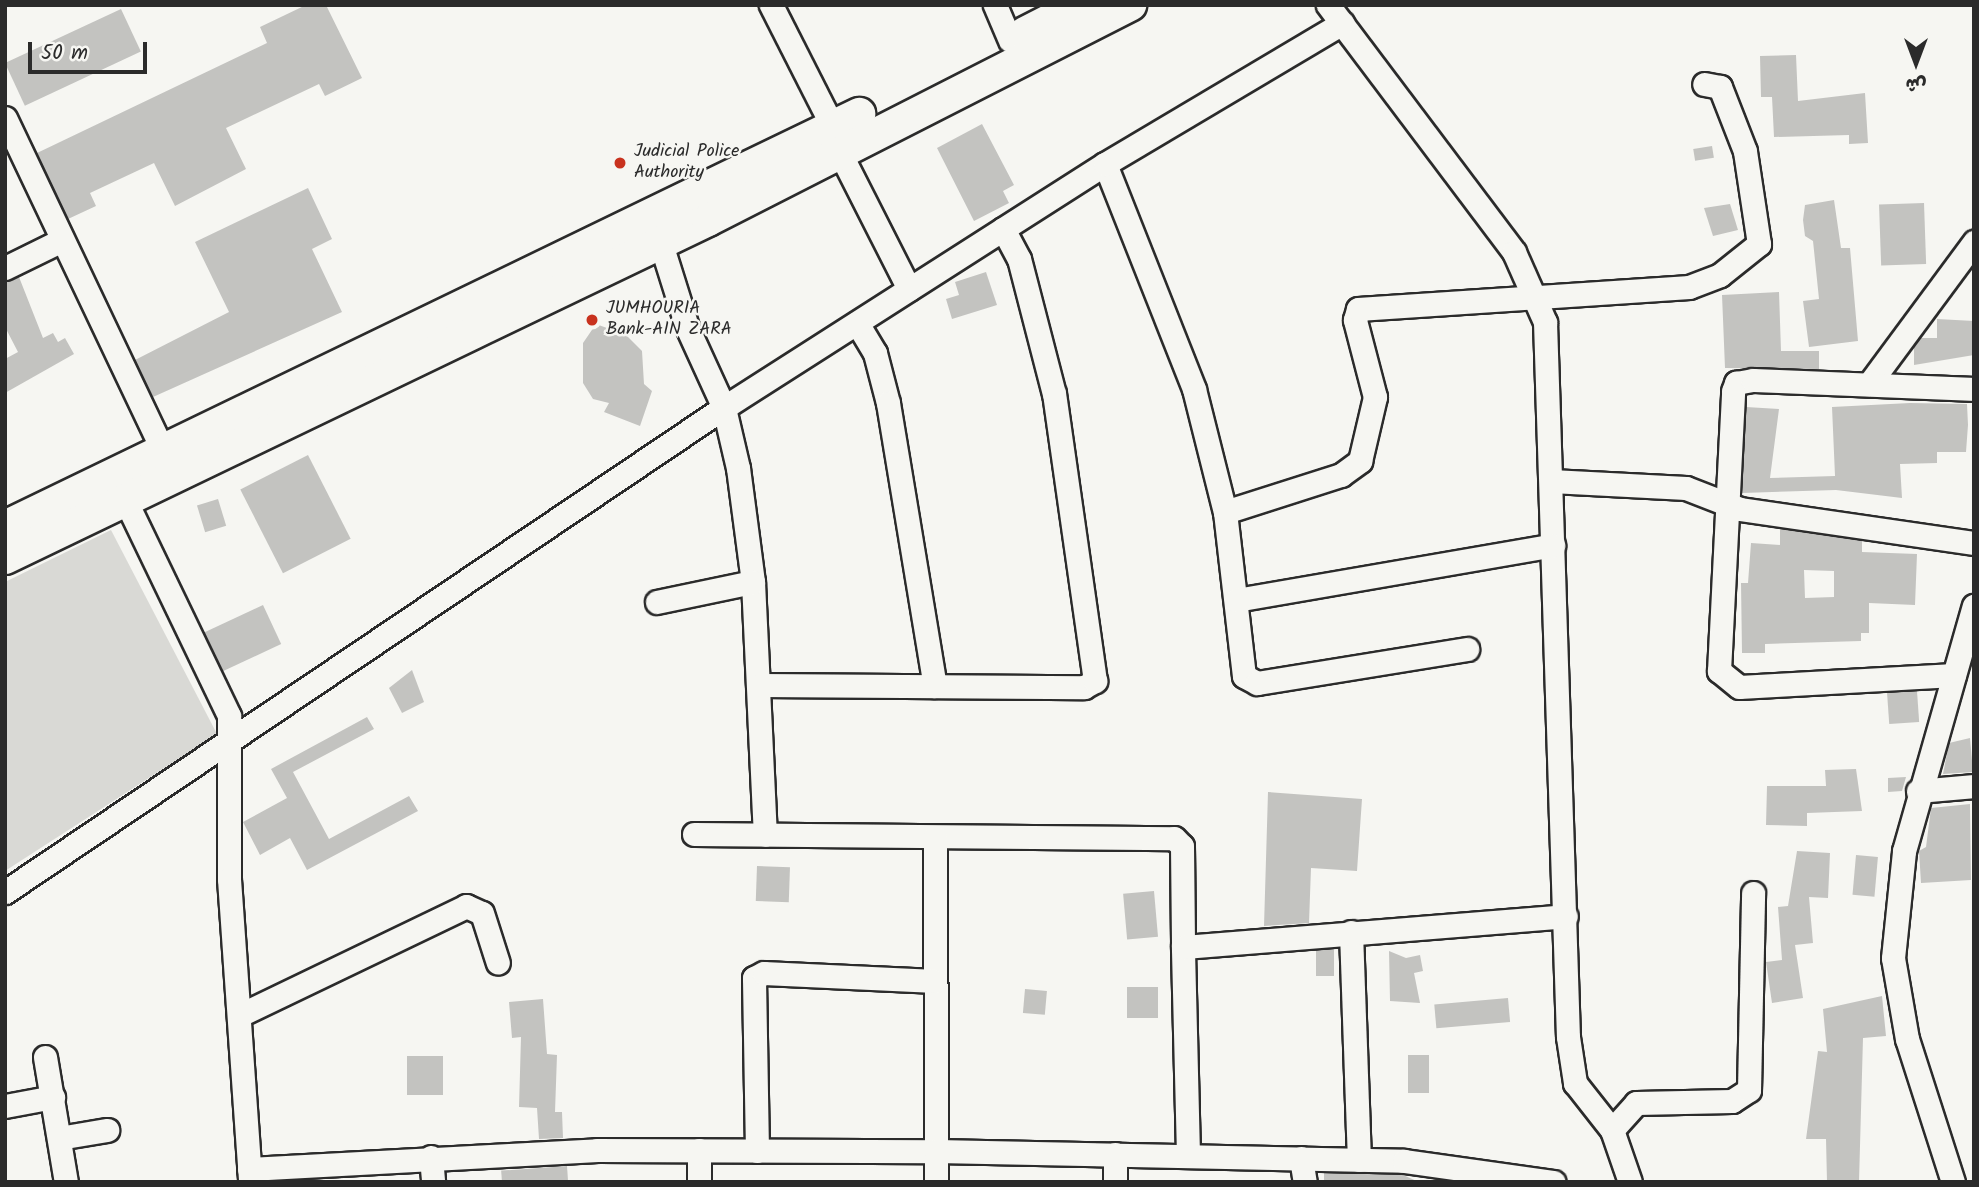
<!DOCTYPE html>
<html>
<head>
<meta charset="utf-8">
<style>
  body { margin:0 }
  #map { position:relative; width:1979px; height:1187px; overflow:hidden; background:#f6f6f2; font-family:Kalam,"Playpen Sans Arabic",sans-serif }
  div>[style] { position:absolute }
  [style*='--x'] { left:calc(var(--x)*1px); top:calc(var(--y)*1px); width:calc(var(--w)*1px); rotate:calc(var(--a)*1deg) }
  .green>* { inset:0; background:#d9d9d5 }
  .building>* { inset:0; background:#c3c3c0; transform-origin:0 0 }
  .roads { filter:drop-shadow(2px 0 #2b2b2b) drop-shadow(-2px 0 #2b2b2b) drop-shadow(0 2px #2b2b2b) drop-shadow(0 -2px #2b2b2b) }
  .minor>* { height:23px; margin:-11.5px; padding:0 11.5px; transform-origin:11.5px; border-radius:11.5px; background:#f6f6f2 }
  .highway>* { height:32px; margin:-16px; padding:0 16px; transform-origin:16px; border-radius:16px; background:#f6f6f2 }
  .dots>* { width:19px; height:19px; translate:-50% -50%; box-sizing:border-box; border:4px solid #f6f6f2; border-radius:50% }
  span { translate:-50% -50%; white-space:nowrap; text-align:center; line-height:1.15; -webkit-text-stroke:5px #f6f6f2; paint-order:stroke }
  .poi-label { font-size:18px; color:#2b2b2b }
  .left { translate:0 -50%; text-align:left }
  .frame { position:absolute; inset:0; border:7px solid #2b2b2b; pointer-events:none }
  .north { position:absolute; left:1881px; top:28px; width:70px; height:70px; -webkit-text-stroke:5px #f6f6f2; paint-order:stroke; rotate:180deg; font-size:19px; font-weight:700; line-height:28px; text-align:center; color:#2b2b2b }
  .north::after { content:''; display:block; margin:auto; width:24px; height:32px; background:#2b2b2b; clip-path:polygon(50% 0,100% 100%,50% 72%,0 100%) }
  .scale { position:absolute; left:28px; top:42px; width:119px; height:32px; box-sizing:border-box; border:4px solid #2b2b2b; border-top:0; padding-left:9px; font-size:21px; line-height:24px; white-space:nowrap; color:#2b2b2b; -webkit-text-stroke:5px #f6f6f2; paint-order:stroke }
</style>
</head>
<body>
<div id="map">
  <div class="green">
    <i style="clip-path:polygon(111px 530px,217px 734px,5px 871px,5px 582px)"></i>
  </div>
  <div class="building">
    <i style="clip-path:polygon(306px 5px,326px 5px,362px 78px,325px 96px,319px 84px,226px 128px,246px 169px,175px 206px,154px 163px,90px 193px,96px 206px,68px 219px,37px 153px,267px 43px,260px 27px)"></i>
    <i style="left:121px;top:9px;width:47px;height:128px;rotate:65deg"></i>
    <i style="clip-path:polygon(1796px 55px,1798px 101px,1865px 93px,1868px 143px,1849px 144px,1849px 135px,1774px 137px,1772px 97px,1761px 97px,1760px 56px)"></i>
    <i style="clip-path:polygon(982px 124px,1014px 185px,1003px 191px,1009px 203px,974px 221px,937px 148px)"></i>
    <i style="left:1712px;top:146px;width:12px;height:19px;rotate:81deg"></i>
    <i style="clip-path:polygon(308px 188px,332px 239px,312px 249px,342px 312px,153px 397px,135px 360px,229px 312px,195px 242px)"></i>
    <i style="clip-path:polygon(1834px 200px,1841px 248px,1850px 248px,1858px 341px,1809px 347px,1803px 301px,1819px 299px,1813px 241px,1805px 236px,1803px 220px,1805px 205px)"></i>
    <i style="left:1924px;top:203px;width:61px;height:45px;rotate:88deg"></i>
    <i style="clip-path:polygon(1730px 204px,1738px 230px,1713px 236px,1704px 208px)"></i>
    <i style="clip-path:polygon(986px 272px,997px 305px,952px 319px,946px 299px,959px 295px,955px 282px)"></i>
    <i style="clip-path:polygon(19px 277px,43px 338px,53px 333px,58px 342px,65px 338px,74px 354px,5px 393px,5px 359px,18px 352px,5px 327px,5px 282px)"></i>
    <i style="clip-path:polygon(1779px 292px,1781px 351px,1819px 351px,1819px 369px,1725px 368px,1722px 295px)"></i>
    <i style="clip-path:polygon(1937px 319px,1974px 321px,1974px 355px,1914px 365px,1914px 346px,1921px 338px,1937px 338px)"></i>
    <i style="clip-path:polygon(596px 324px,626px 335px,642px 351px,644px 384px,652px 391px,640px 426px,604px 412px,609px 403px,593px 399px,583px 383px,583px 343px)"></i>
    <i style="clip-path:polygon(1910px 403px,1967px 404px,1968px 425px,1966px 452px,1937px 452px,1937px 463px,1900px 464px,1902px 498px,1836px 490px,1742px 493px,1746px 407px,1779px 409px,1770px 478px,1835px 476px,1832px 407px)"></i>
    <i style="left:308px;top:455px;width:94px;height:76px;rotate:63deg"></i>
    <i style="left:218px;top:499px;width:28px;height:22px;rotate:73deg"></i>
    <i style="clip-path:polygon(evenodd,1780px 529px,1862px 541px,1862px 552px,1917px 554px,1915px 605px,1869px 603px,1869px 633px,1861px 633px,1861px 641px,1765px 644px,1765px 653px,1742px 653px,1741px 583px,1748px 583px,1751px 543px,1780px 545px,1780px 529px,1804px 570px,1834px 571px,1834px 597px,1805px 598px,1804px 570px)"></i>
    <i style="left:263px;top:605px;width:43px;height:65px;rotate:65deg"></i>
    <i style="clip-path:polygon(412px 670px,424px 702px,402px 713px,389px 688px)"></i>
    <i style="left:1917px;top:691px;width:31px;height:30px;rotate:86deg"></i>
    <i style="clip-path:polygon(367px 717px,374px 729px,293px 772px,329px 839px,409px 796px,418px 811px,307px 870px,290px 838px,260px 855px,243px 822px,287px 798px,271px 769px)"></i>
    <i style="clip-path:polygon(1970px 738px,1973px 772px,1943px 774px,1949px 743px)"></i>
    <i style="clip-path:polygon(1856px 769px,1862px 811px,1807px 813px,1807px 826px,1766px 825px,1767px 786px,1826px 786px,1825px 770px)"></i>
    <i style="clip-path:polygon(1906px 777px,1902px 791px,1888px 792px,1888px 778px)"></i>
    <i style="clip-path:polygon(1268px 792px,1362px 799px,1357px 871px,1311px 868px,1309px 923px,1264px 926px)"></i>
    <i style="clip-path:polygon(1970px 804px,1971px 880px,1921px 883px,1919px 851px,1926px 847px,1931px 808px)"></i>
    <i style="clip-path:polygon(1797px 851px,1830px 853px,1828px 898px,1809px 897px,1813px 943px,1795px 945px,1803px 998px,1772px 1003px,1766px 962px,1782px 960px,1778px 907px,1788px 906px)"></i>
    <i style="left:1856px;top:855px;width:22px;height:40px;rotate:5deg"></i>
    <i style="left:757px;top:866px;width:33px;height:35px;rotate:2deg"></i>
    <i style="left:1154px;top:891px;width:46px;height:31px;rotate:85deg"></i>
    <i style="left:1334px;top:949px;width:27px;height:18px;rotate:90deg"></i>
    <i style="clip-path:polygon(1389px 951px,1406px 958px,1420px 955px,1423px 971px,1414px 973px,1420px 1003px,1390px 1001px)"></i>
    <i style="left:1127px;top:987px;width:31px;height:31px"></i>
    <i style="left:1025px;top:989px;width:22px;height:24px;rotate:5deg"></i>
    <i style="clip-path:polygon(1882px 996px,1886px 1036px,1863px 1038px,1859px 1182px,1827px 1182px,1826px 1139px,1806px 1139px,1818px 1051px,1827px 1052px,1823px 1009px)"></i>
    <i style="left:1508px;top:998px;width:24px;height:74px;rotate:85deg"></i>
    <i style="clip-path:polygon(543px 999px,547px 1054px,557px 1055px,555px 1112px,562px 1112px,563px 1138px,539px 1139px,537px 1108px,519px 1107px,521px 1037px,512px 1038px,509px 1002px)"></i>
    <i style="left:1408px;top:1055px;width:21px;height:38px"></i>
    <i style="left:407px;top:1056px;width:36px;height:39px"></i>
    <i style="left:567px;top:1166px;width:14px;height:66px;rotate:86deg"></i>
    <i style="clip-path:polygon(1324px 1173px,1403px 1175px,1419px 1182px,1324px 1182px)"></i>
  </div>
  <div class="roads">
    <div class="minor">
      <i style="--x:771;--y:5;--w:137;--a:63.1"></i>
      <i style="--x:995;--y:5;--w:38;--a:67"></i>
      <i style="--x:1328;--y:5;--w:309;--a:53"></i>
      <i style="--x:1514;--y:252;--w:77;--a:66.1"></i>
      <i style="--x:1545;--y:322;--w:715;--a:88.16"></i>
      <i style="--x:1568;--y:1037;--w:47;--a:81.3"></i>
      <i style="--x:1575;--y:1083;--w:60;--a:51.8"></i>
      <i style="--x:1612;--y:1130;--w:55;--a:70.9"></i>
      <i style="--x:5;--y:118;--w:382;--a:64.6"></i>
      <i style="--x:838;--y:149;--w:157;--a:63.1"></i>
      <i style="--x:1105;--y:164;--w:242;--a:68.4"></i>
      <i style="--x:1194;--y:389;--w:127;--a:75.9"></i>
      <i style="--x:1225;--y:512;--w:165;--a:83.4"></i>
      <i style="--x:1244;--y:676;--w:15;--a:28"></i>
      <i style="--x:1257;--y:683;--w:213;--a:-9.2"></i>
      <i style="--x:657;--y:231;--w:101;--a:72.6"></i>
      <i style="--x:687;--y:327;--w:89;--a:65.4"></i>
      <i style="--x:724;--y:408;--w:62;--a:76.9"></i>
      <i style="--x:738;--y:468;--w:115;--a:82.5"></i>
      <i style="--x:753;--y:582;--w:253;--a:87.3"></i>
      <i style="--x:5;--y:268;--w:61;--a:-26.1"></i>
      <i style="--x:857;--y:323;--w:35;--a:59"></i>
      <i style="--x:875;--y:353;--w:52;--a:75.4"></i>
      <i style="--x:888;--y:403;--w:287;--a:80.6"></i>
      <i style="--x:1869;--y:384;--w:177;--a:-53.5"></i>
      <i style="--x:1551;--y:481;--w:135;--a:3"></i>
      <i style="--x:1686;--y:488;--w:58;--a:21.3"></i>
      <i style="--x:1740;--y:509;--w:236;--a:8.3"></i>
      <i style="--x:119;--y:487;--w:254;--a:64.3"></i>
      <i style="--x:229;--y:716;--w:163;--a:90"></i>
      <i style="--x:229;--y:879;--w:304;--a:86"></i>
      <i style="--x:1225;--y:512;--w:122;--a:-17.7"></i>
      <i style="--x:1341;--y:475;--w:24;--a:-36"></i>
      <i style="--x:1360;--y:461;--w:66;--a:-76.8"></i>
      <i style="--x:1375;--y:397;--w:80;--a:-104.6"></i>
      <i style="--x:1355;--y:320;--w:11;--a:-75"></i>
      <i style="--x:1358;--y:309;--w:332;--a:-3.8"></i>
      <i style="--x:1689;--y:287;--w:33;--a:-21"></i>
      <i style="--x:1720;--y:275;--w:50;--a:-38.5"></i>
      <i style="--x:1759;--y:244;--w:94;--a:-98.6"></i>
      <i style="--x:1745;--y:151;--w:69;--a:-111.3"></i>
      <i style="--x:1720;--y:87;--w:16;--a:-169"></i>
      <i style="--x:1236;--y:600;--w:322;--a:-9.8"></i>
      <i style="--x:657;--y:602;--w:98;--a:-11.8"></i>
      <i style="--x:1954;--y:675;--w:215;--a:176.8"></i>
      <i style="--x:1739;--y:687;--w:26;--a:-141"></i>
      <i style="--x:1719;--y:671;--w:280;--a:-87.1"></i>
      <i style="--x:1733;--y:391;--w:9;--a:-69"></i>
      <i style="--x:1736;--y:383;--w:17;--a:-10"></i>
      <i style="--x:1753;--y:380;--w:221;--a:2.3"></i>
      <i style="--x:760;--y:685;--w:324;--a:0.4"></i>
      <i style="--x:1084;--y:687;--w:13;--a:-29"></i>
      <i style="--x:1095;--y:681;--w:290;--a:-98.1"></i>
      <i style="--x:1054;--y:394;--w:139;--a:-104.5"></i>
      <i style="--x:1019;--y:259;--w:34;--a:-118"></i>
      <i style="--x:1918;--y:791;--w:56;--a:-5.1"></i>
      <i style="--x:694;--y:834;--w:480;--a:0.5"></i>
      <i style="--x:1174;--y:838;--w:11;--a:45"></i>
      <i style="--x:1182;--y:846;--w:101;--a:89.4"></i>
      <i style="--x:935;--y:837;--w:345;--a:89.8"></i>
      <i style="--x:5;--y:892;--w:859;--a:-33.99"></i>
      <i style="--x:717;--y:412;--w:460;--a:-32.6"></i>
      <i style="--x:1105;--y:164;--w:276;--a:-30.7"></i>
      <i style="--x:1351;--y:932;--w:228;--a:88"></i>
      <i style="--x:242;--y:1014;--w:249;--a:-25.7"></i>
      <i style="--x:466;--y:906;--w:17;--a:24"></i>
      <i style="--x:482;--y:913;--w:52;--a:72.3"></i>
      <i style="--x:45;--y:1057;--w:127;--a:80.5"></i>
      <i style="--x:5;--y:1106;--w:49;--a:-10.6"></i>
      <i style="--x:1612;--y:1130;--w:36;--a:-48"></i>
      <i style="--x:1636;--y:1103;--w:96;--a:-1.2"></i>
      <i style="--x:1732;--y:1101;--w:20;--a:-33"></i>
      <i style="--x:1749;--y:1090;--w:197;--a:-88.8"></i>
      <i style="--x:59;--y:1138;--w:49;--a:-9.5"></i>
      <i style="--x:699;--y:1150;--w:32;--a:90"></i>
      <i style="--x:757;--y:1151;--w:173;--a:-91"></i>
      <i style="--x:754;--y:978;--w:11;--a:-27"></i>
      <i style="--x:764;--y:973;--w:171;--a:2.7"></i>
      <i style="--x:1115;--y:1154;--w:28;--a:90"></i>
      <i style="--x:1188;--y:1155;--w:208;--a:-91.4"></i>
      <i style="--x:1183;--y:947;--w:384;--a:-4.6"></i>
      <i style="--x:431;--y:1157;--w:25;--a:85"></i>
      <i style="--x:1301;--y:1158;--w:24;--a:81"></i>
      <i style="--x:249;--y:1169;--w:349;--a:-3.1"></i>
      <i style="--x:597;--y:1150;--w:339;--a:0.2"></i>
      <i style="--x:936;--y:1151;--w:468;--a:1.2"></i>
      <i style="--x:1404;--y:1161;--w:151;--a:8"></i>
      <i style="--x:1953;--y:1182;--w:150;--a:-107.8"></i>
      <i style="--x:1907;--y:1039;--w:82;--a:-99.8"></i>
      <i style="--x:1893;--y:958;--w:108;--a:-84.1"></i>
      <i style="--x:1904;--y:851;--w:255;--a:-74.1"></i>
    </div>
    <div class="highway">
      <i style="--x:1025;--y:33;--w:62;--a:-27"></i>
      <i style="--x:5;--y:527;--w:949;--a:-25.81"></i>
      <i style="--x:5;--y:558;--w:780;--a:-25.68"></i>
      <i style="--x:708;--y:220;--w:474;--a:-27"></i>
    </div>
  </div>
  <div class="dots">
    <i style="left:620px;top:163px;background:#c8321e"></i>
    <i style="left:592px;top:320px;background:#c8321e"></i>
  </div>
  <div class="poi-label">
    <span class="left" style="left:634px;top:163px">Judicial Police<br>Authority</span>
    <span class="left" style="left:606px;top:320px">JUMHOURIA<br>Bank-AIN ZARA</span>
  </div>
  <div class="frame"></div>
  <div class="north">ش</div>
  <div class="scale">50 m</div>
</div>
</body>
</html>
